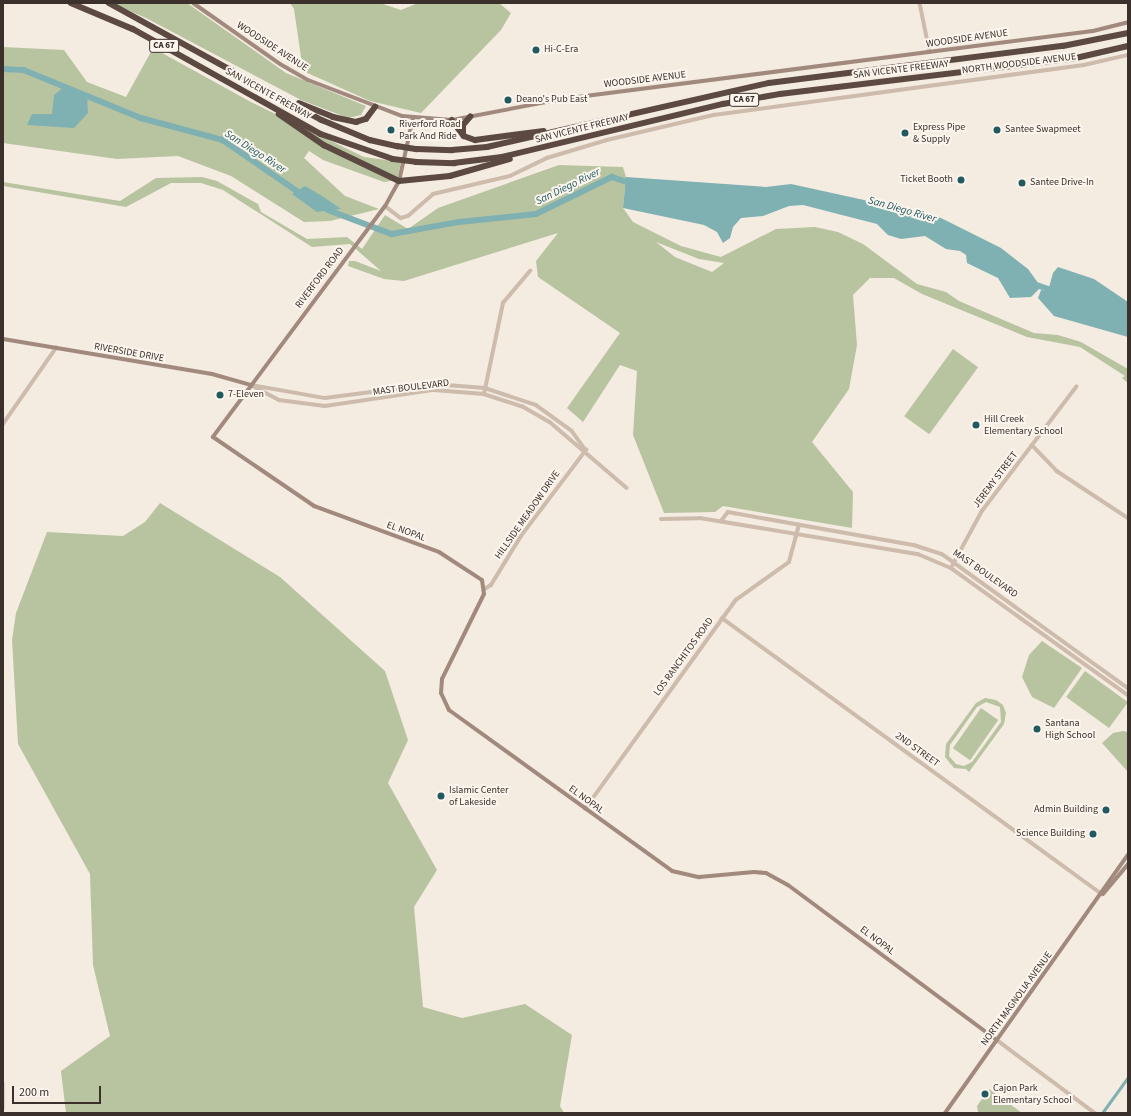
<!DOCTYPE html>
<html>
<head>
<meta charset="utf-8">
<style>
  body { margin:0 }
  #map { position:relative; width:1131px; height:1116px; overflow:hidden; background:#f4ebe1; font-family:"Source Sans 3",sans-serif }
  div>[style] { position:absolute }
  [style*='--x'] { left:calc(var(--x)*1px); top:calc(var(--y)*1px); width:calc(var(--w)*1px); rotate:calc(var(--a)*1deg) }
  .green>* { inset:0; background:#b8c4a0; transform-origin:0 0 }
  .water>* { inset:0; background:#7fb0b2 }
  .canal>* { height:3px; margin:-1.5px; padding:0 1.5px; transform-origin:1.5px; border-radius:1.5px; background:#7fb0b2 }
  .river>* { height:5.5px; margin:-2.75px; padding:0 2.75px; transform-origin:2.75px; border-radius:2.75px; background:#7fb0b2 }
  .tertiary>* { height:3.5px; margin:-1.75px; padding:0 1.75px; transform-origin:1.75px; border-radius:1.75px; background:#cdbbac }
  .secondary>* { height:4px; margin:-2px; padding:0 2px; transform-origin:2px; border-radius:2px; background:#a18a7d }
  .motorway>* { height:5.5px; margin:-2.75px; padding:0 2.75px; transform-origin:2.75px; border-radius:2.75px; background:#5c4a42 }
  .motorway-bridge>* { height:5.5px; margin:-2.75px; padding:0 2.75px; transform-origin:2.75px; border-radius:2.75px; background:#5c4a42 }
  .dots>* { width:11px; height:11px; translate:-50% -50%; box-sizing:border-box; border:2px solid #fbf5ee; border-radius:50% }
  span { translate:-50% -50%; white-space:nowrap; text-align:center; line-height:1.15; -webkit-text-stroke:4px #fbf5ee; paint-order:stroke }
  .shield-label span { padding:1px 3px; background:#fbf5ee; border:1px solid; border-radius:3px; -webkit-text-stroke-width:0 }
  .shield-label { font-size:9px; color:#3b302b; font-weight:700 }
  .street-label { font-size:10px; color:#3b302b }
  .poi-label { font-size:10px; color:#3b302b }
  .left { translate:0 -50%; text-align:left }
  .right { translate:-100% -50%; text-align:right }
  .water-label { font-size:11px; color:#1f5a5e; font-style:italic }
  .frame { position:absolute; inset:0; border:4px solid #3b302b; pointer-events:none }
  .scale { position:absolute; left:12px; top:1086px; width:89px; height:18px; box-sizing:border-box; border:2px solid #3b302b; border-top:0; padding-left:5px; font-size:12px; line-height:14px; white-space:nowrap; color:#3b302b; -webkit-text-stroke:3px #fbf5ee; paint-order:stroke }
</style>
</head>
<body>
<div id="map">
  <div class="green">
    <i style="clip-path:polygon(111px 3px,187px 3px,286px 73px,366px 106px,361px 115px,348px 118px,301px 100px,146px 18px)"></i>
    <i style="clip-path:polygon(290px 3px,380px 3px,401px 10px,418px 3px,499px 3px,511px 13px,501px 30px,421px 113px,370px 101px,303px 71px,294px 9px)"></i>
    <i style="clip-path:polygon(3px 47px,64px 50px,87px 82px,126px 97px,153px 48px,251px 102px,364px 157px,401px 162px,397px 180px,384px 182px,323px 160px,309px 151px,304px 158px,345px 196px,379px 209px,330px 221px,304px 222px,231px 176px,178px 156px,117px 159px,3px 143px)"></i>
    <i style="clip-path:polygon(evenodd,559px 165px,623px 167px,626px 177px,623px 208px,633px 222px,681px 246px,721px 257px,776px 229px,815px 227px,838px 232px,863px 244px,917px 284px,946px 292px,959px 301px,1034px 333px,1058px 335px,1081px 342px,1128px 369px,1128px 383px,1122px 378px,1125px 376px,1080px 347px,1027px 337px,922px 294px,894px 278px,870px 278px,853px 295px,857px 345px,849px 389px,812px 442px,853px 492px,852px 528px,723px 506px,715px 512px,664px 513px,633px 435px,637px 371px,620px 365px,583px 422px,567px 408px,620px 333px,538px 277px,536px 261px,558px 233px,404px 281px,384px 279px,348px 266px,349px 261px,355px 261px,381px 271px,350px 244px,312px 247px,223px 190px,201px 183px,171px 183px,126px 207px,3px 186px,3px 182px,120px 201px,156px 178px,202px 177px,217px 181px,258px 204px,261px 212px,307px 239px,347px 237px,362px 249px,385px 215px,408px 229px,438px 208px,559px 165px,656px 242px,699px 259px,724px 263px,712px 272px,675px 257px,656px 242px)"></i>
    <i style="left:953px;top:349px;width:31px;height:83px;rotate:36deg"></i>
    <i style="clip-path:polygon(160px 503px,280px 577px,385px 671px,408px 740px,388px 783px,437px 870px,414px 907px,423px 1007px,462px 1018px,525px 1004px,572px 1035px,560px 1106px,564px 1113px,66px 1113px,61px 1071px,110px 1036px,93px 965px,90px 874px,18px 744px,12px 640px,16px 613px,47px 532px,123px 536px,145px 522px)"></i>
    <i style="clip-path:polygon(1042px 641px,1082px 668px,1054px 708px,1032px 697px,1022px 677px,1029px 655px)"></i>
    <i style="left:1085px;top:671px;width:53px;height:32px;rotate:36deg"></i>
    <i style="clip-path:polygon(evenodd,985px 698px,996px 700px,1003px 705px,1006px 713px,1004px 724px,969px 772px,966px 769px,954px 768px,945px 757px,946px 744px,976px 703px,985px 698px,986px 702px,1000px 707px,1001px 722px,972px 762px,964px 766px,956px 764px,949px 756px,950px 745px,977px 707px,986px 702px)"></i>
    <i style="left:981px;top:708px;width:21px;height:49px;rotate:35deg"></i>
    <i style="clip-path:polygon(1123px 731px,1128px 732px,1128px 772px,1102px 743px,1113px 733px)"></i>
    <i style="clip-path:polygon(989px 1089px,1022px 1113px,978px 1112px,977px 1106px)"></i>
  </div>
  <div class="water">
    <i style="clip-path:polygon(64px 87px,87px 96px,88px 113px,74px 128px,27px 125px,32px 114px,52px 114px,54px 95px)"></i>
    <i style="clip-path:polygon(626px 177px,766px 187px,791px 184px,937px 216px,1001px 248px,1028px 269px,1041px 287px,1031px 297px,1010px 298px,998px 278px,967px 263px,966px 255px,960px 251px,946px 249px,925px 236px,901px 239px,888px 235px,877px 224px,803px 205px,789px 206px,763px 216px,741px 218px,733px 227px,730px 238px,723px 243px,717px 232px,704px 225px,623px 208px)"></i>
    <i style="clip-path:polygon(305px 186px,322px 196px,341px 209px,317px 212px,292px 194px)"></i>
    <i style="clip-path:polygon(1058px 267px,1094px 279px,1128px 302px,1128px 337px,1054px 316px,1038px 298px,1041px 290px,1048px 291px,1053px 273px)"></i>
  </div>
  <div class="canal">
    <i style="--x:1102;--y:1113;--w:44;--a:-54.2"></i>
  </div>
  <div class="river">
    <i style="--x:3;--y:69;--w:21;--a:3"></i>
    <i style="--x:24;--y:70;--w:126;--a:22.3"></i>
    <i style="--x:141;--y:118;--w:85;--a:15"></i>
    <i style="--x:223;--y:140;--w:97;--a:34.5"></i>
    <i style="--x:328;--y:210;--w:68;--a:20.6"></i>
    <i style="--x:392;--y:234;--w:68;--a:-10.2"></i>
    <i style="--x:459;--y:222;--w:77;--a:-5.9"></i>
    <i style="--x:536;--y:214;--w:85;--a:-26"></i>
    <i style="--x:612;--y:177;--w:20;--a:18"></i>
    <i style="--x:1034;--y:284;--w:21;--a:19"></i>
  </div>
  <div class="tertiary">
    <i style="--x:920;--y:3;--w:50;--a:78.5"></i>
    <i style="--x:385;--y:206;--w:20;--a:37"></i>
    <i style="--x:401;--y:218;--w:7;--a:-16"></i>
    <i style="--x:408;--y:216;--w:33;--a:-41"></i>
    <i style="--x:433;--y:194;--w:79;--a:-13.2"></i>
    <i style="--x:510;--y:176;--w:41;--a:-25.9"></i>
    <i style="--x:547;--y:158;--w:63;--a:-16.7"></i>
    <i style="--x:607;--y:140;--w:110;--a:-13.2"></i>
    <i style="--x:714;--y:115;--w:373;--a:-7.7"></i>
    <i style="--x:1084;--y:65;--w:45;--a:-12.8"></i>
    <i style="--x:251;--y:385;--w:32;--a:28"></i>
    <i style="--x:279;--y:400;--w:46;--a:7.4"></i>
    <i style="--x:325;--y:406;--w:110;--a:-8.4"></i>
    <i style="--x:434;--y:390;--w:50;--a:4.6"></i>
    <i style="--x:484;--y:394;--w:40;--a:18"></i>
    <i style="--x:522;--y:406;--w:32;--a:30"></i>
    <i style="--x:550;--y:422;--w:101;--a:40.6"></i>
    <i style="--x:251;--y:385;--w:75;--a:10"></i>
    <i style="--x:325;--y:398;--w:109;--a:-7.4"></i>
    <i style="--x:433;--y:384;--w:52;--a:4.4"></i>
    <i style="--x:485;--y:388;--w:54;--a:18.4"></i>
    <i style="--x:536;--y:405;--w:44;--a:35.8"></i>
    <i style="--x:572;--y:431;--w:22;--a:54"></i>
    <i style="--x:484;--y:394;--w:93;--a:-78.2"></i>
    <i style="--x:503;--y:303;--w:42;--a:-49.8"></i>
    <i style="--x:3;--y:424;--w:93;--a:-55.1"></i>
    <i style="--x:1032;--y:445;--w:36;--a:46"></i>
    <i style="--x:1057;--y:471;--w:85;--a:33.5"></i>
    <i style="--x:661;--y:519;--w:39;--a:-1"></i>
    <i style="--x:700;--y:518;--w:221;--a:9.4"></i>
    <i style="--x:918;--y:554;--w:36;--a:23"></i>
    <i style="--x:951;--y:568;--w:218;--a:35.7"></i>
    <i style="--x:721;--y:521;--w:11;--a:-52"></i>
    <i style="--x:728;--y:512;--w:189;--a:10.1"></i>
    <i style="--x:914;--y:545;--w:29;--a:18"></i>
    <i style="--x:942;--y:554;--w:229;--a:35.8"></i>
    <i style="--x:951;--y:568;--w:65;--a:-61.5"></i>
    <i style="--x:982;--y:511;--w:156;--a:-52.8"></i>
    <i style="--x:485;--y:589;--w:7;--a:-34"></i>
    <i style="--x:491;--y:585;--w:57;--a:-58.5"></i>
    <i style="--x:521;--y:536;--w:108;--a:-52.9"></i>
    <i style="--x:722;--y:618;--w:470;--a:36"></i>
    <i style="--x:585;--y:809;--w:258;--a:-54.2"></i>
    <i style="--x:736;--y:600;--w:65;--a:-35.6"></i>
    <i style="--x:789;--y:562;--w:38;--a:-75"></i>
    <i style="--x:997;--y:1040;--w:122;--a:36.7"></i>
    <i style="--x:3;--y:1083;--w:25;--a:90"></i>
  </div>
  <div class="secondary">
    <i style="--x:193;--y:3;--w:106;--a:35"></i>
    <i style="--x:280;--y:64;--w:32;--a:30"></i>
    <i style="--x:308;--y:80;--w:101;--a:21"></i>
    <i style="--x:402;--y:116;--w:50;--a:4.6"></i>
    <i style="--x:452;--y:120;--w:112;--a:-10.8"></i>
    <i style="--x:562;--y:99;--w:535;--a:-7.3"></i>
    <i style="--x:1093;--y:31;--w:36;--a:-14"></i>
    <i style="--x:413;--y:118;--w:65;--a:102.5"></i>
    <i style="--x:399;--y:181;--w:29;--a:119"></i>
    <i style="--x:385;--y:206;--w:288;--a:126.7"></i>
    <i style="--x:213;--y:437;--w:122;--a:34.3"></i>
    <i style="--x:314;--y:506;--w:133;--a:20.2"></i>
    <i style="--x:439;--y:552;--w:51;--a:33.1"></i>
    <i style="--x:482;--y:580;--w:14;--a:82"></i>
    <i style="--x:484;--y:594;--w:95;--a:116.3"></i>
    <i style="--x:442;--y:679;--w:14;--a:94"></i>
    <i style="--x:441;--y:693;--w:19;--a:65"></i>
    <i style="--x:449;--y:710;--w:275;--a:35.8"></i>
    <i style="--x:672;--y:871;--w:28;--a:13"></i>
    <i style="--x:699;--y:877;--w:55;--a:-5.2"></i>
    <i style="--x:754;--y:872;--w:12;--a:5"></i>
    <i style="--x:766;--y:873;--w:25;--a:29"></i>
    <i style="--x:788;--y:885;--w:260;--a:36.6"></i>
    <i style="--x:3;--y:339;--w:212;--a:9.5"></i>
    <i style="--x:212;--y:374;--w:41;--a:15.8"></i>
    <i style="--x:1103;--y:894;--w:39;--a:-50"></i>
    <i style="--x:945;--y:1113;--w:316;--a:-54.7"></i>
  </div>
  <div class="motorway">
    <i style="--x:71;--y:3;--w:67;--a:22.8"></i>
    <i style="--x:133;--y:29;--w:215;--a:29.2"></i>
    <i style="--x:321;--y:134;--w:76;--a:19.1"></i>
    <i style="--x:109;--y:3;--w:243;--a:28.8"></i>
    <i style="--x:322;--y:120;--w:52;--a:22.6"></i>
    <i style="--x:370;--y:140;--w:28;--a:13"></i>
    <i style="--x:299;--y:103;--w:37;--a:22"></i>
    <i style="--x:333;--y:117;--w:24;--a:12"></i>
    <i style="--x:356;--y:122;--w:10;--a:-17"></i>
    <i style="--x:366;--y:119;--w:15;--a:-53"></i>
    <i style="--x:279;--y:114;--w:55;--a:34.6"></i>
    <i style="--x:324;--y:145;--w:83;--a:25.6"></i>
    <i style="--x:399;--y:181;--w:51;--a:-5.6"></i>
    <i style="--x:450;--y:176;--w:62;--a:-15.8"></i>
    <i style="--x:452;--y:120;--w:20;--a:53"></i>
    <i style="--x:464;--y:136;--w:12;--a:20"></i>
    <i style="--x:475;--y:140;--w:69;--a:-7.5"></i>
    <i style="--x:463;--y:133;--w:8;--a:-90"></i>
    <i style="--x:463;--y:125;--w:11;--a:-49"></i>
    <i style="--x:417;--y:149;--w:35;--a:2"></i>
    <i style="--x:452;--y:150;--w:35;--a:-5"></i>
    <i style="--x:487;--y:147;--w:289;--a:-12.8"></i>
    <i style="--x:769;--y:83;--w:296;--a:-7.2"></i>
    <i style="--x:1063;--y:46;--w:66;--a:-11.3"></i>
    <i style="--x:416;--y:162;--w:38;--a:2"></i>
    <i style="--x:454;--y:163;--w:48;--a:-7.1"></i>
    <i style="--x:502;--y:157;--w:227;--a:-13.5"></i>
    <i style="--x:723;--y:104;--w:58;--a:-10"></i>
    <i style="--x:780;--y:94;--w:298;--a:-6.9"></i>
    <i style="--x:1076;--y:58;--w:53;--a:-13"></i>
  </div>
  <div class="motorway-bridge">
    <i style="--x:397;--y:146;--w:20;--a:9"></i>
    <i style="--x:393;--y:159;--w:23;--a:7"></i>
  </div>
  <div class="dots">
    <i style="left:536px;top:50px;background:#1f5a5e"></i>
    <i style="left:508px;top:100px;background:#1f5a5e"></i>
    <i style="left:391px;top:130px;background:#1f5a5e"></i>
    <i style="left:997px;top:130px;background:#1f5a5e"></i>
    <i style="left:905px;top:133px;background:#1f5a5e"></i>
    <i style="left:961px;top:180px;background:#1f5a5e"></i>
    <i style="left:1022px;top:183px;background:#1f5a5e"></i>
    <i style="left:220px;top:395px;background:#1f5a5e"></i>
    <i style="left:976px;top:425px;background:#1f5a5e"></i>
    <i style="left:1037px;top:729px;background:#1f5a5e"></i>
    <i style="left:441px;top:796px;background:#1f5a5e"></i>
    <i style="left:1106px;top:810px;background:#1f5a5e"></i>
    <i style="left:1093px;top:834px;background:#1f5a5e"></i>
    <i style="left:985px;top:1094px;background:#1f5a5e"></i>
  </div>
  <div class="shield-label">
    <span style="left:164px;top:46px">CA 67</span>
    <span style="left:744px;top:100px">CA 67</span>
  </div>
  <div class="street-label">
    <span style="left:967px;top:39px;rotate:-8deg">WOODSIDE AVENUE</span>
    <span style="left:272px;top:47px;rotate:33deg">WOODSIDE AVENUE</span>
    <span style="left:1019px;top:64px;rotate:-7deg">NORTH WOODSIDE AVENUE</span>
    <span style="left:901px;top:70px;rotate:-7deg">SAN VICENTE FREEWAY</span>
    <span style="left:645px;top:80px;rotate:-7deg">WOODSIDE AVENUE</span>
    <span style="left:268px;top:94px;rotate:29deg">SAN VICENTE FREEWAY</span>
    <span style="left:582px;top:129px;rotate:-14deg">SAN VICENTE FREEWAY</span>
    <span style="left:320px;top:278px;rotate:-53deg">RIVERFORD ROAD</span>
    <span style="left:129px;top:353px;rotate:10deg">RIVERSIDE DRIVE</span>
    <span style="left:411px;top:388px;rotate:-7deg">MAST BOULEVARD</span>
    <span style="left:996px;top:480px;rotate:-53deg">JEREMY STREET</span>
    <span style="left:528px;top:515px;rotate:-55deg">HILLSIDE MEADOW DRIVE</span>
    <span style="left:406px;top:532px;rotate:20deg">EL NOPAL</span>
    <span style="left:985px;top:574px;rotate:35deg">MAST BOULEVARD</span>
    <span style="left:684px;top:657px;rotate:-54deg">LOS RANCHITOS ROAD</span>
    <span style="left:917px;top:750px;rotate:36deg">2ND STREET</span>
    <span style="left:586px;top:800px;rotate:36deg">EL NOPAL</span>
    <span style="left:877px;top:941px;rotate:37deg">EL NOPAL</span>
    <span style="left:1017px;top:999px;rotate:-54deg">NORTH MAGNOLIA AVENUE</span>
  </div>
  <div class="poi-label">
    <span class="left" style="left:544px;top:50px">Hi-C-Era</span>
    <span class="left" style="left:516px;top:100px">Deano's Pub East</span>
    <span class="left" style="left:399px;top:130px">Riverford Road<br>Park And Ride</span>
    <span class="left" style="left:913px;top:133px">Express Pipe<br>&amp; Supply</span>
    <span class="left" style="left:1005px;top:130px">Santee Swapmeet</span>
    <span class="right" style="left:953px;top:180px">Ticket Booth</span>
    <span class="left" style="left:1030px;top:183px">Santee Drive-In</span>
    <span class="left" style="left:228px;top:395px">7-Eleven</span>
    <span class="left" style="left:984px;top:425px">Hill Creek<br>Elementary School</span>
    <span class="left" style="left:1045px;top:729px">Santana<br>High School</span>
    <span class="left" style="left:449px;top:796px">Islamic Center<br>of Lakeside</span>
    <span class="right" style="left:1098px;top:810px">Admin Building</span>
    <span class="right" style="left:1085px;top:834px">Science Building</span>
    <span class="left" style="left:993px;top:1094px">Cajon Park<br>Elementary School</span>
  </div>
  <div class="water-label">
    <span style="left:255px;top:152px;rotate:33deg">San Diego River</span>
    <span style="left:568px;top:187px;rotate:-26deg">San Diego River</span>
    <span style="left:902px;top:210px;rotate:16deg">San Diego River</span>
  </div>
  <div class="frame"></div>
  <div class="scale">200 m</div>
</div>
</body>
</html>
